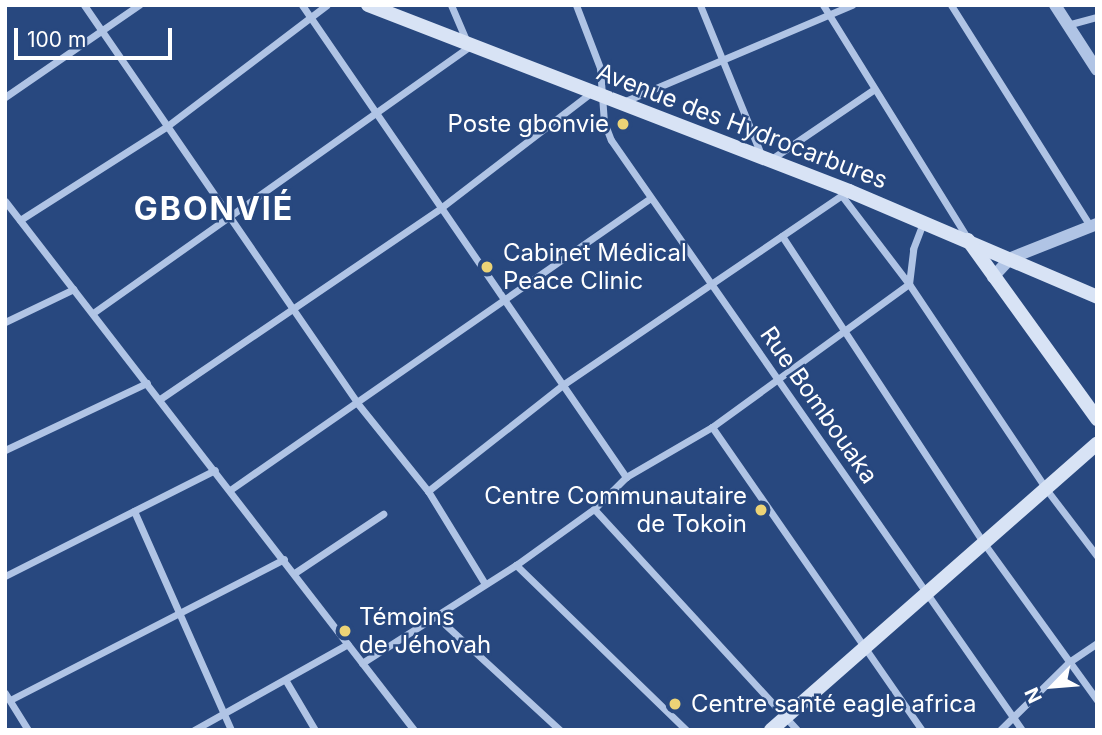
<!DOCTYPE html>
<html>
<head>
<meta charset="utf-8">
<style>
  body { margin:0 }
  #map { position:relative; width:1102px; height:735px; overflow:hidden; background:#28487f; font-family:Inter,sans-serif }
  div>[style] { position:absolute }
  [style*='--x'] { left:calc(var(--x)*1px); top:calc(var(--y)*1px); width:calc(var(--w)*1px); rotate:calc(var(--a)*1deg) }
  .minor>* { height:7px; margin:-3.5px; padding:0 3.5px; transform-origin:3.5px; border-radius:3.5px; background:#b0c4e5 }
  .tertiary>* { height:12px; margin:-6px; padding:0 6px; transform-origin:6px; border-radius:6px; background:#b0c4e5 }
  .secondary>* { height:14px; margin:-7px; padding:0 7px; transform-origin:7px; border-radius:7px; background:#d8e3f5 }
  .dots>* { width:19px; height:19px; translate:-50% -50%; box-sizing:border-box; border:4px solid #28487f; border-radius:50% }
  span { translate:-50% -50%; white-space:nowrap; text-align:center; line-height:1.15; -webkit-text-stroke:5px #28487f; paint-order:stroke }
  .poi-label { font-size:24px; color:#fff }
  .right { translate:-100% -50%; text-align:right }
  .left { translate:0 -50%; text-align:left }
  .street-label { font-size:24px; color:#fff }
  .district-label { font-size:32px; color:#fff; font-weight:700; letter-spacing:2px }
  .frame { position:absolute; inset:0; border:7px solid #fff; pointer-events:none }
  .north { position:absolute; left:1018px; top:651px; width:70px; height:70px; -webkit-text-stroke:5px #28487f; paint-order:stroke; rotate:245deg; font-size:19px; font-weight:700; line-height:28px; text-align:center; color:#fff }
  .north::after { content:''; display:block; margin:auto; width:24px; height:32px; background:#fff; clip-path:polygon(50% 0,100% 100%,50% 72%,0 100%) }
  .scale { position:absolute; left:14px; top:28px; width:158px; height:32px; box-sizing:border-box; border:4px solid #fff; border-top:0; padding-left:9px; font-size:21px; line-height:24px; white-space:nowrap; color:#fff; -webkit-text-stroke:5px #28487f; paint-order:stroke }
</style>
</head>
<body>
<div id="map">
  <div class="minor">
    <i style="--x:84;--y:5;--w:484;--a:55.5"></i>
    <i style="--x:358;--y:404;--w:112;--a:51.2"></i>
    <i style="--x:428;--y:491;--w:109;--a:58.5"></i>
    <i style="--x:302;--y:5;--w:573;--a:55.53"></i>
    <i style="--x:576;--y:5;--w:67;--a:69.1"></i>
    <i style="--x:600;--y:68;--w:54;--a:85.8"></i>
    <i style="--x:604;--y:122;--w:19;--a:69"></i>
    <i style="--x:611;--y:140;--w:719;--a:55.14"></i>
    <i style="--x:700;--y:5;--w:164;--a:67.8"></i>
    <i style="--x:823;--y:5;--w:275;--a:58.2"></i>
    <i style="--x:951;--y:5;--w:261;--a:57.8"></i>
    <i style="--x:1067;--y:25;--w:31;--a:-15"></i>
    <i style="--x:5;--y:97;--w:163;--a:-34.5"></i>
    <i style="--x:623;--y:102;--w:249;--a:-23"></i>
    <i style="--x:770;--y:160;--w:125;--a:-34.2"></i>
    <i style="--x:842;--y:196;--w:111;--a:52.7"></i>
    <i style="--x:909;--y:284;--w:247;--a:56.2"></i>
    <i style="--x:1046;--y:489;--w:84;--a:52.7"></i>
    <i style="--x:5;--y:201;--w:669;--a:52.29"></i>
    <i style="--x:20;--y:220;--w:173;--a:-32.5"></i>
    <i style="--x:166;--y:127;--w:202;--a:-37.2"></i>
    <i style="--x:782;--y:236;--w:366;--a:56.7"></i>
    <i style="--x:983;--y:542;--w:195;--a:54.2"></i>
    <i style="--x:93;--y:313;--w:461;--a:-35.3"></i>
    <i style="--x:469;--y:47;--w:46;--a:-113.2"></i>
    <i style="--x:5;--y:322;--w:76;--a:-25.6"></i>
    <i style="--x:160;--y:399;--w:341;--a:-34.2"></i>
    <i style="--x:442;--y:207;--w:189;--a:-37.5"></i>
    <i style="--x:712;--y:427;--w:369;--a:55.3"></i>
    <i style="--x:5;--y:450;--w:157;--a:-25.3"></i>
    <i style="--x:230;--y:490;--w:510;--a:-34.78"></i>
    <i style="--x:428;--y:491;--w:173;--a:-38.2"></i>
    <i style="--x:564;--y:384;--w:343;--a:-34.2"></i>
    <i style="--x:594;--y:509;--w:300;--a:47.4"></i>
    <i style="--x:134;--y:511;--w:240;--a:66.1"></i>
    <i style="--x:516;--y:565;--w:237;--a:44.1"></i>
    <i style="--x:296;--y:572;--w:105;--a:-33.7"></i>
    <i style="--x:5;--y:576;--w:235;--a:-26.8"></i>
    <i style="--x:438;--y:618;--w:166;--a:42.6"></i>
    <i style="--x:362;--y:663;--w:183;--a:-32.5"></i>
    <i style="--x:516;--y:565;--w:96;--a:-35.7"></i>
    <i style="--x:594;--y:509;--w:45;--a:-45"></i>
    <i style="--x:626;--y:477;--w:99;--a:-30.2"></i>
    <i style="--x:712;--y:427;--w:243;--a:-36"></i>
    <i style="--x:909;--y:284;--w:35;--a:-83"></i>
    <i style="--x:913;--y:249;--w:28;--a:-69"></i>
    <i style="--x:286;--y:681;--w:57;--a:59.4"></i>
    <i style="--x:5;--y:693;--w:44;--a:58.1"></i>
    <i style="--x:10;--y:700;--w:308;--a:-27.2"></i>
    <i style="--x:194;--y:730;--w:176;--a:-29.2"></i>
    <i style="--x:1000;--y:730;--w:97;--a:-44.6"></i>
    <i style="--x:1069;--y:662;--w:34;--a:-34"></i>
  </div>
  <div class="tertiary">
    <i style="--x:1055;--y:5;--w:77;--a:57.1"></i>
    <i style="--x:993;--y:277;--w:26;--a:-47"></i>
    <i style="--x:1011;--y:258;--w:92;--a:-21.6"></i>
  </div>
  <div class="secondary">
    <i style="--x:368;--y:5;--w:516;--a:21.14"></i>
    <i style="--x:849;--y:191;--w:270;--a:23.1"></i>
    <i style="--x:968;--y:240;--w:221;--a:54.2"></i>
    <i style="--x:771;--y:730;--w:434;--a:-41.3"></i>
  </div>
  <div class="dots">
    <i style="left:623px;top:124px;background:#ecd376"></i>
    <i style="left:487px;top:267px;background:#ecd376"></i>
    <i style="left:761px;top:510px;background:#ecd376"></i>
    <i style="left:345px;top:631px;background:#ecd376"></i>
    <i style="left:675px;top:704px;background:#ecd376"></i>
  </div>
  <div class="poi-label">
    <span class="right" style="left:609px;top:124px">Poste gbonvie</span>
    <span class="left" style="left:503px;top:267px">Cabinet Médical<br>Peace Clinic</span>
    <span class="right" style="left:747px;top:510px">Centre Communautaire<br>de Tokoin</span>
    <span class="left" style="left:359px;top:631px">Témoins<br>de Jéhovah</span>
    <span class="left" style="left:691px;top:704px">Centre santé eagle africa</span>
  </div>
  <div class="street-label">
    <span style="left:742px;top:126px;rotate:21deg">Avenue des Hydrocarbures</span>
    <span style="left:819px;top:405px;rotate:55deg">Rue Bombouaka</span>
  </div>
  <div class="district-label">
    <span style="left:214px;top:209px">GBONVIÉ</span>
  </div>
  <div class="frame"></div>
  <div class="north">N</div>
  <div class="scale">100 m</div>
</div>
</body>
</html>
